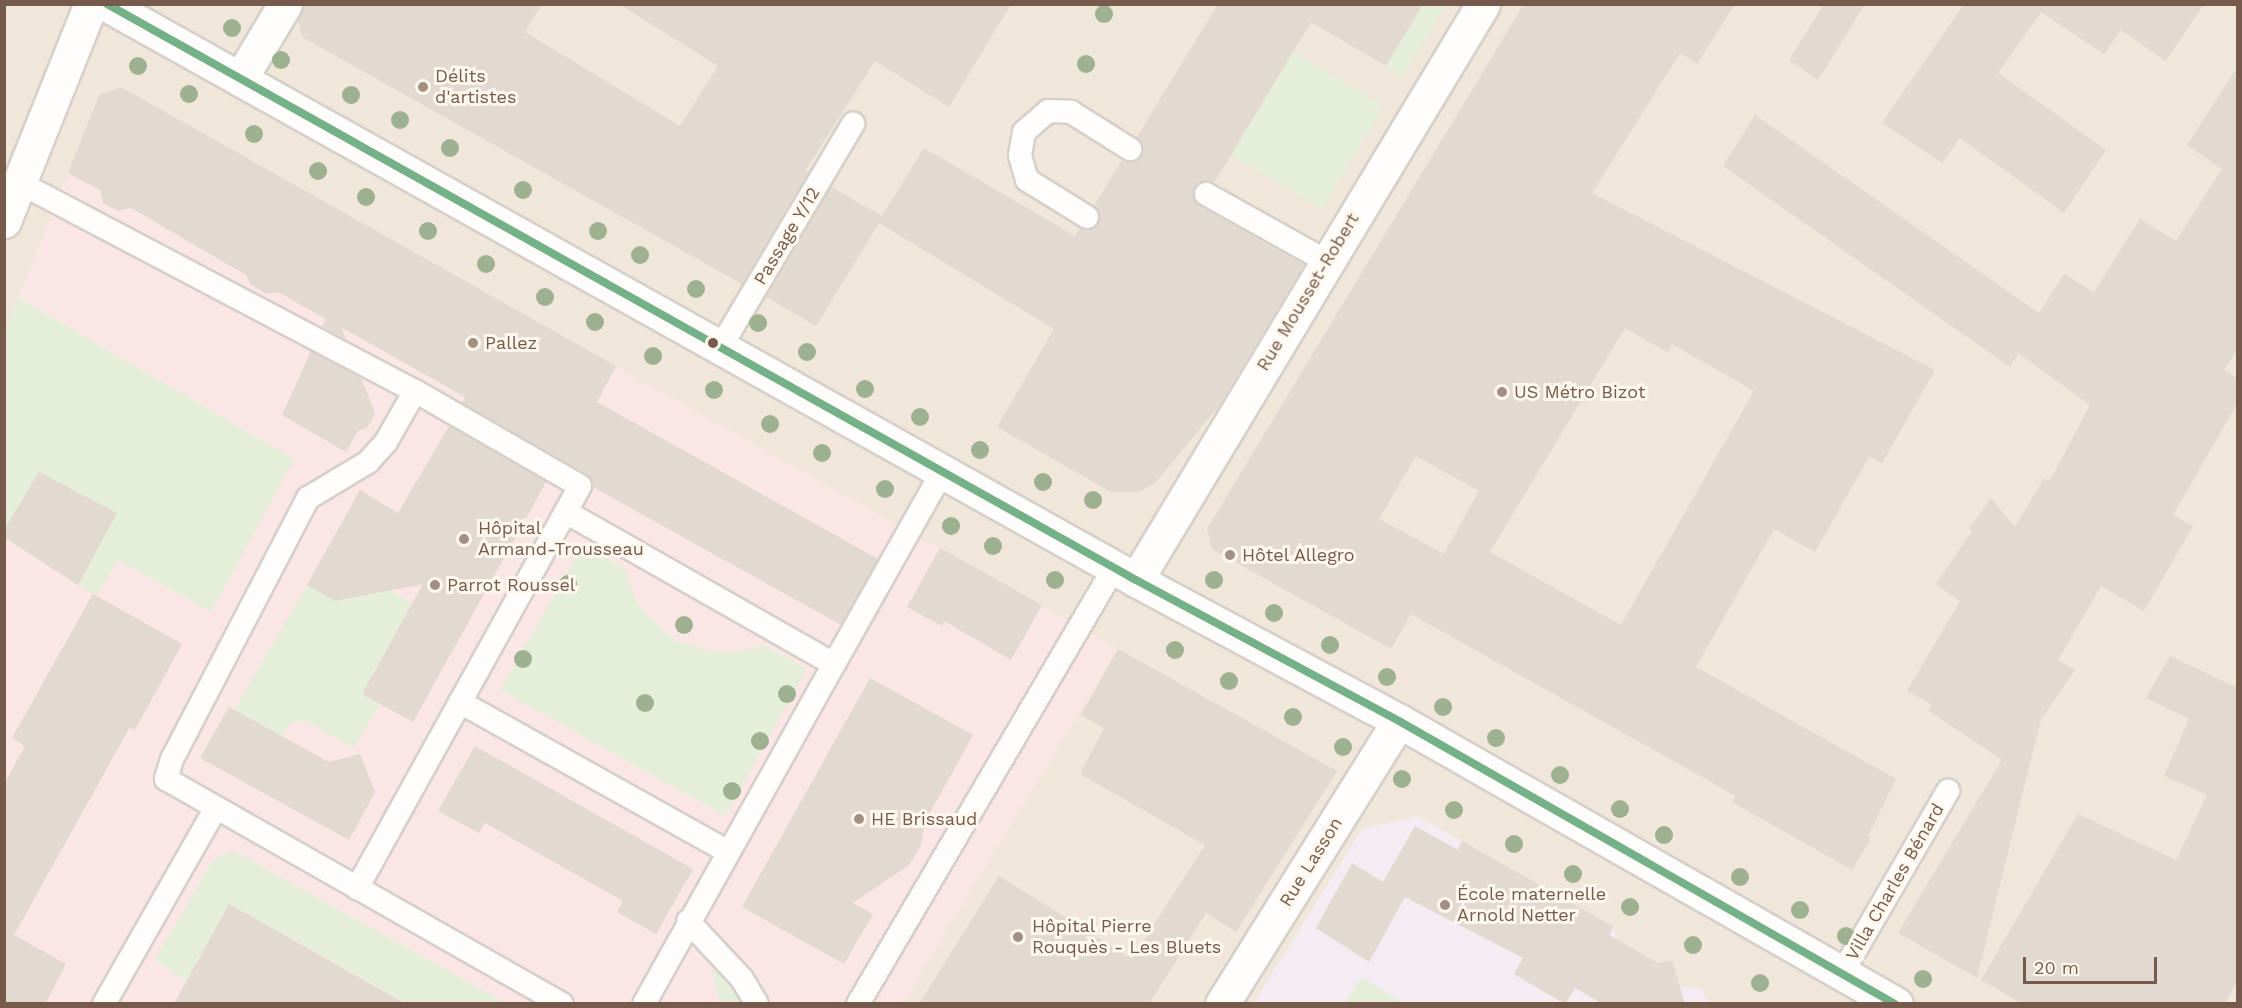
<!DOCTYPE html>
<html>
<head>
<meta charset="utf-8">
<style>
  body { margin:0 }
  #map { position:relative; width:2242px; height:1008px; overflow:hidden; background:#f7f3ec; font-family:"Work Sans",sans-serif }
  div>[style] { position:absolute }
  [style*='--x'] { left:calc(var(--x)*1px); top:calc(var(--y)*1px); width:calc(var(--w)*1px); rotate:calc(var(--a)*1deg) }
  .residential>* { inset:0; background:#f0e6da; transform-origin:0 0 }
  .education>* { inset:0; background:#f4ebf3 }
  .medical>* { inset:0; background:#f9e6e5 }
  .green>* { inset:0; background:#e4eed8; transform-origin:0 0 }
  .building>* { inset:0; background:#e2d9d1 }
  .roads { filter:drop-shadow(2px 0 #d7d0ca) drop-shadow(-2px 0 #d7d0ca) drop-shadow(0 2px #d7d0ca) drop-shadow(0 -2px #d7d0ca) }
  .service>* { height:22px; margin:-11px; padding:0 11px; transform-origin:11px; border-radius:11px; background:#fefdfc }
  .minor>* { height:33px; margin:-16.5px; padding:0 16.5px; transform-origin:16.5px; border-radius:16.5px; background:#fefdfc }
  .bus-1>* { height:8px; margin:-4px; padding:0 4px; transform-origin:4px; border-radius:4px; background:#75b186 }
  .trees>* { width:18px; height:18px; margin:-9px; border-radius:50%; background:#9db190 }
  .dots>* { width:16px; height:16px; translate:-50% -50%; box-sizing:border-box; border:3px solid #fff8ef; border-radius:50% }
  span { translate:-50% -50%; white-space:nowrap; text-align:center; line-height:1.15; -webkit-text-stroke:6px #fff8ef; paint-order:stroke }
  .poi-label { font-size:18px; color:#765b4c }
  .left { translate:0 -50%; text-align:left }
  .street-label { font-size:18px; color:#765b4c }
  .frame { position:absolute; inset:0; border:6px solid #765b4c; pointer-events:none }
  .scale { position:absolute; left:2023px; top:957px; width:134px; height:27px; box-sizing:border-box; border:3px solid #765b4c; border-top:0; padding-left:8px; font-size:18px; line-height:21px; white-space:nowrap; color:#765b4c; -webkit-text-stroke:4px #fff8ef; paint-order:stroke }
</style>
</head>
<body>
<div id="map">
  <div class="residential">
    <i style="left:5px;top:5px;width:2232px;height:998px"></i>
  </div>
  <div class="education">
    <i style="clip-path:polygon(1417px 816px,1614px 927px,1617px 946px,1625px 944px,1655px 963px,1672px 960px,1680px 987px,1700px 987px,1710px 1004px,1253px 1004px,1362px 829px)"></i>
  </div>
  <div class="medical">
    <i style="clip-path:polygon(121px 87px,1118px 649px,903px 1003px,5px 1003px,4px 334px,99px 95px)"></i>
  </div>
  <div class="green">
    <i style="clip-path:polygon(1423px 5px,1446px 5px,1402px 77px,1386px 66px)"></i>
    <i style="left:1293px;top:52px;width:106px;height:120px;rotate:31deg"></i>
    <i style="clip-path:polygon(19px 298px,294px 459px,211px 612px,118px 560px,96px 596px,5px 537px,4px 334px)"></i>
    <i style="clip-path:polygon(583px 546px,624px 568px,638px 605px,676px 641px,716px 652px,739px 652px,764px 645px,807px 669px,725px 816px,500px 690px)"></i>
    <i style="clip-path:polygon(356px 571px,412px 603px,362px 693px,380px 704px,354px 748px,303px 720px,289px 724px,282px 736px,234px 710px,309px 582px)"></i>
    <i style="clip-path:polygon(230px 851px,236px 852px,506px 1003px,406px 1003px,230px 904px,186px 981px,155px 960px,213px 860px)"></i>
    <i style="clip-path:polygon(711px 968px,734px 986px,744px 1003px,720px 1003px)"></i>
    <i style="clip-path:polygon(1362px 977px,1403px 1003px,1345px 1003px)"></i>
  </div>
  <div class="building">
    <i style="clip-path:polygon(304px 4px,542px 4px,525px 32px,680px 126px,718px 66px,619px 4px,1011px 4px,949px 107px,875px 61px,805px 171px,808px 173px,742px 284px,302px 37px,298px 19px)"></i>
    <i style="clip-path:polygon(1218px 4px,1423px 4px,1386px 66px,1311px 22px,1214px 183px,1205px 181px,1195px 187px,1193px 195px,1199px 206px,1304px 265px,1218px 407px,1155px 483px,1139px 492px,1111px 492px,997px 427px,1054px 329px,879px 223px,816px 326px,766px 297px,831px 187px,882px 216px,924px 148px,1075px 236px,1080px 229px,1094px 229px,1100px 217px,1094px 206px,1122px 160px,1136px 161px,1142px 156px,1142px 143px,1137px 137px)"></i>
    <i style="clip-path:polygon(evenodd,1524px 4px,1735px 4px,1697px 64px,1680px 53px,1592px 193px,1935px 370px,1882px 463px,1869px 457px,1815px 552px,1774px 529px,1696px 667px,1896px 779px,1868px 836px,1871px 838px,1852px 870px,1732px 802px,1736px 796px,1411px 614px,1391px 649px,1212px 549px,1207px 529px,1524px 4px,1625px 328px,1668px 353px,1672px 344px,1754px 391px,1621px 625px,1490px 552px,1625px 328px,1524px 4px,1416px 456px,1479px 491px,1444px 554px,1379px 519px,1416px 456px)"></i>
    <i style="clip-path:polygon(1824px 4px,1865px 4px,1818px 80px,1789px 60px)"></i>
    <i style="clip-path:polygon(1964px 4px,2204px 4px,2166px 61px,2121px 30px,2104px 54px,2041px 12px,1998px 73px,2106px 150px,2064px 213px,1960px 138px,1942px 163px,1882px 123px)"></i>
    <i style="clip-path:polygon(2238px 66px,2238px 348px,2224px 370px,2238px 379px,2238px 402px,2173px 515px,2193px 526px,2144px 611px,2101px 586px,2058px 660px,2075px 670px,2041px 719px,1977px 978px,1898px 933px,2002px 760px,1928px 710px,1932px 705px,1907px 691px,1960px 601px,1936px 584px,1972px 531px,1969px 529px,1991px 498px,2015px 527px,2044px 478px,2050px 481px,2090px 405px,2018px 353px,2010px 367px,1723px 166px,1755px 115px,2039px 313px,2064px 274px,2094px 292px,2140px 219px,2176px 241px,2222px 169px,2187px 145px)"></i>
    <i style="clip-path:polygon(121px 87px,616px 366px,597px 402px,878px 559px,841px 625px,593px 487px,587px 474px,462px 403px,465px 397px,341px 327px,346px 339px,322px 327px,326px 319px,278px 292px,266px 294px,250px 284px,246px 275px,131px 208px,118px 211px,103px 203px,100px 190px,68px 173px,99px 95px)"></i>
    <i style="clip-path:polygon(311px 351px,361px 378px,375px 413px,368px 427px,358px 431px,346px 452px,282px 415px)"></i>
    <i style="clip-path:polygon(449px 426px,546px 482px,413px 722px,362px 694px,423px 584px,335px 601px,307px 585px,360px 490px,398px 513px)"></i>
    <i style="clip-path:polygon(39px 472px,117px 513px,78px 585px,4px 537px,4px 530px)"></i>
    <i style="clip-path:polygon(940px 548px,1042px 605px,1011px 660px,944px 621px,942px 626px,907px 607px)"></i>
    <i style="clip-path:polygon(93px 594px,182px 644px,135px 730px,130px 727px,14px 935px,66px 964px,45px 1004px,4px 1004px,4px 784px,25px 746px,12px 738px)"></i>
    <i style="clip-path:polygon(1118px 649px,1337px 771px,1236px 932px,1206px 913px,1149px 1004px,919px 1004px,999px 876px,1132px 959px,1205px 845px,1080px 774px,1104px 728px,1081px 715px)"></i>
    <i style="clip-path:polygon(2170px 656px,2238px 688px,2238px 979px,2225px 1004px,2023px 1004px,1981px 980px,2078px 814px,2176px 860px,2207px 795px,2164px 776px,2189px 719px,2146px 698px)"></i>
    <i style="clip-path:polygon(870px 678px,973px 735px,926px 820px,920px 847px,909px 865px,853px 903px,873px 914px,844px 964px,742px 907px)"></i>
    <i style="clip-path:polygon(229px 707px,329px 762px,360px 754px,375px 792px,349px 840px,200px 758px)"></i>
    <i style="clip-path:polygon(475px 746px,693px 869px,656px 934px,617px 912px,623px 901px,485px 823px,479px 833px,438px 811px)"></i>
    <i style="clip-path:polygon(1415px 826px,1458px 850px,1462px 841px,1614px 927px,1609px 935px,1658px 963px,1672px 960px,1685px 1004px,1603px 1004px,1575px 988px,1565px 1004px,1514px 974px,1523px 958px,1405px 897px,1369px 962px,1316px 928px,1352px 863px,1383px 882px)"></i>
    <i style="clip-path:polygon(229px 904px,406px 1004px,174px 1004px)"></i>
  </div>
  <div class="roads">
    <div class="service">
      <i style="--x:20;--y:183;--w:446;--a:27.8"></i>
      <i style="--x:415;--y:391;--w:190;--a:29.9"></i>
      <i style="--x:580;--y:486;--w:460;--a:119"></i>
      <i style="--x:1206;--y:194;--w:137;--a:29.2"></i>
      <i style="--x:1087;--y:217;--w:70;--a:-148.3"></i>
      <i style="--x:1027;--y:180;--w:26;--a:-106"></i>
      <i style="--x:1020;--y:155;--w:23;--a:-80"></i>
      <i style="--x:1024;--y:132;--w:32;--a:-41"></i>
      <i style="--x:1048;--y:111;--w:23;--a:2"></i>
      <i style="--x:1071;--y:112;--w:70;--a:32.1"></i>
      <i style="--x:720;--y:348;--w:261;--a:-59.3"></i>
      <i style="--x:415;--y:391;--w:59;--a:119.6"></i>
      <i style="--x:386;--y:442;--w:27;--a:132"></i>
      <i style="--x:368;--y:462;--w:70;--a:149"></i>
      <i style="--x:308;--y:498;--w:294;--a:117.5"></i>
      <i style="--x:172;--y:759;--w:21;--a:107"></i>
      <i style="--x:166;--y:779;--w:455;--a:29.6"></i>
      <i style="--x:566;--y:512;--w:308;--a:29.6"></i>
      <i style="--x:834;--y:664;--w:389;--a:119.2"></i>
      <i style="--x:834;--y:664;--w:220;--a:-60.6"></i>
      <i style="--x:460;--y:702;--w:306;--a:29.2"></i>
      <i style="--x:688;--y:921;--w:79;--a:47"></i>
      <i style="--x:742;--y:979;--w:29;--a:59"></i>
      <i style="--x:1842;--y:973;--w:211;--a:-59.8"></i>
      <i style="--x:104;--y:1004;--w:226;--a:-60.3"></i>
      <i style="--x:858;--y:1004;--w:506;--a:-59.58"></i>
    </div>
    <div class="minor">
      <i style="--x:106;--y:4;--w:1180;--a:29.21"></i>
      <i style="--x:1136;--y:580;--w:298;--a:28.2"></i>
      <i style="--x:1399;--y:721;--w:572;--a:29.66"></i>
      <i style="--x:240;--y:79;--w:87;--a:-59"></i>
      <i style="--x:4;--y:221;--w:234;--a:-68.2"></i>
      <i style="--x:1136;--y:580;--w:672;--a:-58.93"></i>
      <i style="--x:1222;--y:1004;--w:334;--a:-58"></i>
    </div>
  </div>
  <div class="bus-1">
    <i style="--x:107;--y:4;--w:1179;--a:29.24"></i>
    <i style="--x:1136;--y:580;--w:298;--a:28.2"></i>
    <i style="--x:1399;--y:721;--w:571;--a:29.71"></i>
  </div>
  <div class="trees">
    <i style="left:1104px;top:14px"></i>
    <i style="left:232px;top:28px"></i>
    <i style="left:281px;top:60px"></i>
    <i style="left:1086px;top:64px"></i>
    <i style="left:138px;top:66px"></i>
    <i style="left:189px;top:94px"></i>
    <i style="left:351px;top:95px"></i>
    <i style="left:400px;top:120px"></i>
    <i style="left:254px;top:134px"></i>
    <i style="left:450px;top:148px"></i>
    <i style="left:318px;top:171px"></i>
    <i style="left:523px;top:190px"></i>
    <i style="left:366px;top:197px"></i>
    <i style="left:428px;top:231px"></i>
    <i style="left:598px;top:231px"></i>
    <i style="left:640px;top:255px"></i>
    <i style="left:486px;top:264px"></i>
    <i style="left:696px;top:289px"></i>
    <i style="left:545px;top:297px"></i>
    <i style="left:595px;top:322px"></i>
    <i style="left:758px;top:323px"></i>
    <i style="left:807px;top:352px"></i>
    <i style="left:653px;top:356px"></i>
    <i style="left:865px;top:389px"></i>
    <i style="left:714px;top:390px"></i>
    <i style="left:920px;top:417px"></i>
    <i style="left:770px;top:424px"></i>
    <i style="left:980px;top:450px"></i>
    <i style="left:822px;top:453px"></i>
    <i style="left:1043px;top:482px"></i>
    <i style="left:885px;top:489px"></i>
    <i style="left:1093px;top:500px"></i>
    <i style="left:951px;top:526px"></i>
    <i style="left:993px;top:546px"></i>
    <i style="left:1055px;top:580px"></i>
    <i style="left:1214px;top:580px"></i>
    <i style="left:568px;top:584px"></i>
    <i style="left:1274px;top:613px"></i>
    <i style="left:684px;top:625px"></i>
    <i style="left:1330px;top:645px"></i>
    <i style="left:1175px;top:650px"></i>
    <i style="left:523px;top:659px"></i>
    <i style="left:1387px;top:677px"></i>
    <i style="left:1229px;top:681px"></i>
    <i style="left:787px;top:694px"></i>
    <i style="left:645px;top:703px"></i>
    <i style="left:1443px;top:707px"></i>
    <i style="left:1293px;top:717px"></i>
    <i style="left:1496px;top:738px"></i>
    <i style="left:760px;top:741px"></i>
    <i style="left:1343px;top:747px"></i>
    <i style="left:1560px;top:775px"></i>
    <i style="left:1402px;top:779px"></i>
    <i style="left:732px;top:791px"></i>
    <i style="left:1620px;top:809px"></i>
    <i style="left:1454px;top:810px"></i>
    <i style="left:1664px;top:835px"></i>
    <i style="left:1514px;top:844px"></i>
    <i style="left:1573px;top:874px"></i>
    <i style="left:1740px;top:877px"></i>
    <i style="left:1630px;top:907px"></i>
    <i style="left:1800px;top:910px"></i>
    <i style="left:1846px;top:936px"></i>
    <i style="left:1693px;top:945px"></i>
    <i style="left:1923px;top:979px"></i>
    <i style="left:1760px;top:983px"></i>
  </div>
  <div class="dots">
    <i style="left:423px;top:87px;background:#a39084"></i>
    <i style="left:473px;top:343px;background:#a39084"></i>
    <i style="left:713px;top:343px;background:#765b4c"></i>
    <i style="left:1502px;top:392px;background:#a39084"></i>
    <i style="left:464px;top:539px;background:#a39084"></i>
    <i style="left:1230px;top:555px;background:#a39084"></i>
    <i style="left:435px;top:585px;background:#a39084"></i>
    <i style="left:859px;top:819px;background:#a39084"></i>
    <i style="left:1445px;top:905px;background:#a39084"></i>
    <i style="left:1018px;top:937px;background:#a39084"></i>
  </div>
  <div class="poi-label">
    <span class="left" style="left:435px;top:87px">Délits<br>d'artistes</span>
    <span class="left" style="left:485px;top:343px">Pallez</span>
    <span class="left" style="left:1514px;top:392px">US Métro Bizot</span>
    <span class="left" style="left:478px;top:539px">Hôpital<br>Armand-Trousseau</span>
    <span class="left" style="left:1242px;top:555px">Hôtel Allegro</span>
    <span class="left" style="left:447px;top:585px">Parrot Roussel</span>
    <span class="left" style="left:871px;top:819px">HE Brissaud</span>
    <span class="left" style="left:1457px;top:905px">École maternelle<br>Arnold Netter</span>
    <span class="left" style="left:1032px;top:937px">Hôpital Pierre<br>Rouquès - Les Bluets</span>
  </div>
  <div class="street-label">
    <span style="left:787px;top:236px;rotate:-59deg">Passage Y/12</span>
    <span style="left:1308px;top:292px;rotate:-59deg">Rue Mousset-Robert</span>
    <span style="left:1311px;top:862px;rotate:-58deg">Rue Lasson</span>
    <span style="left:1895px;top:882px;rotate:-60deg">Villa Charles Bénard</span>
  </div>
  <div class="frame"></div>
  <div class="scale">20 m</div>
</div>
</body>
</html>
